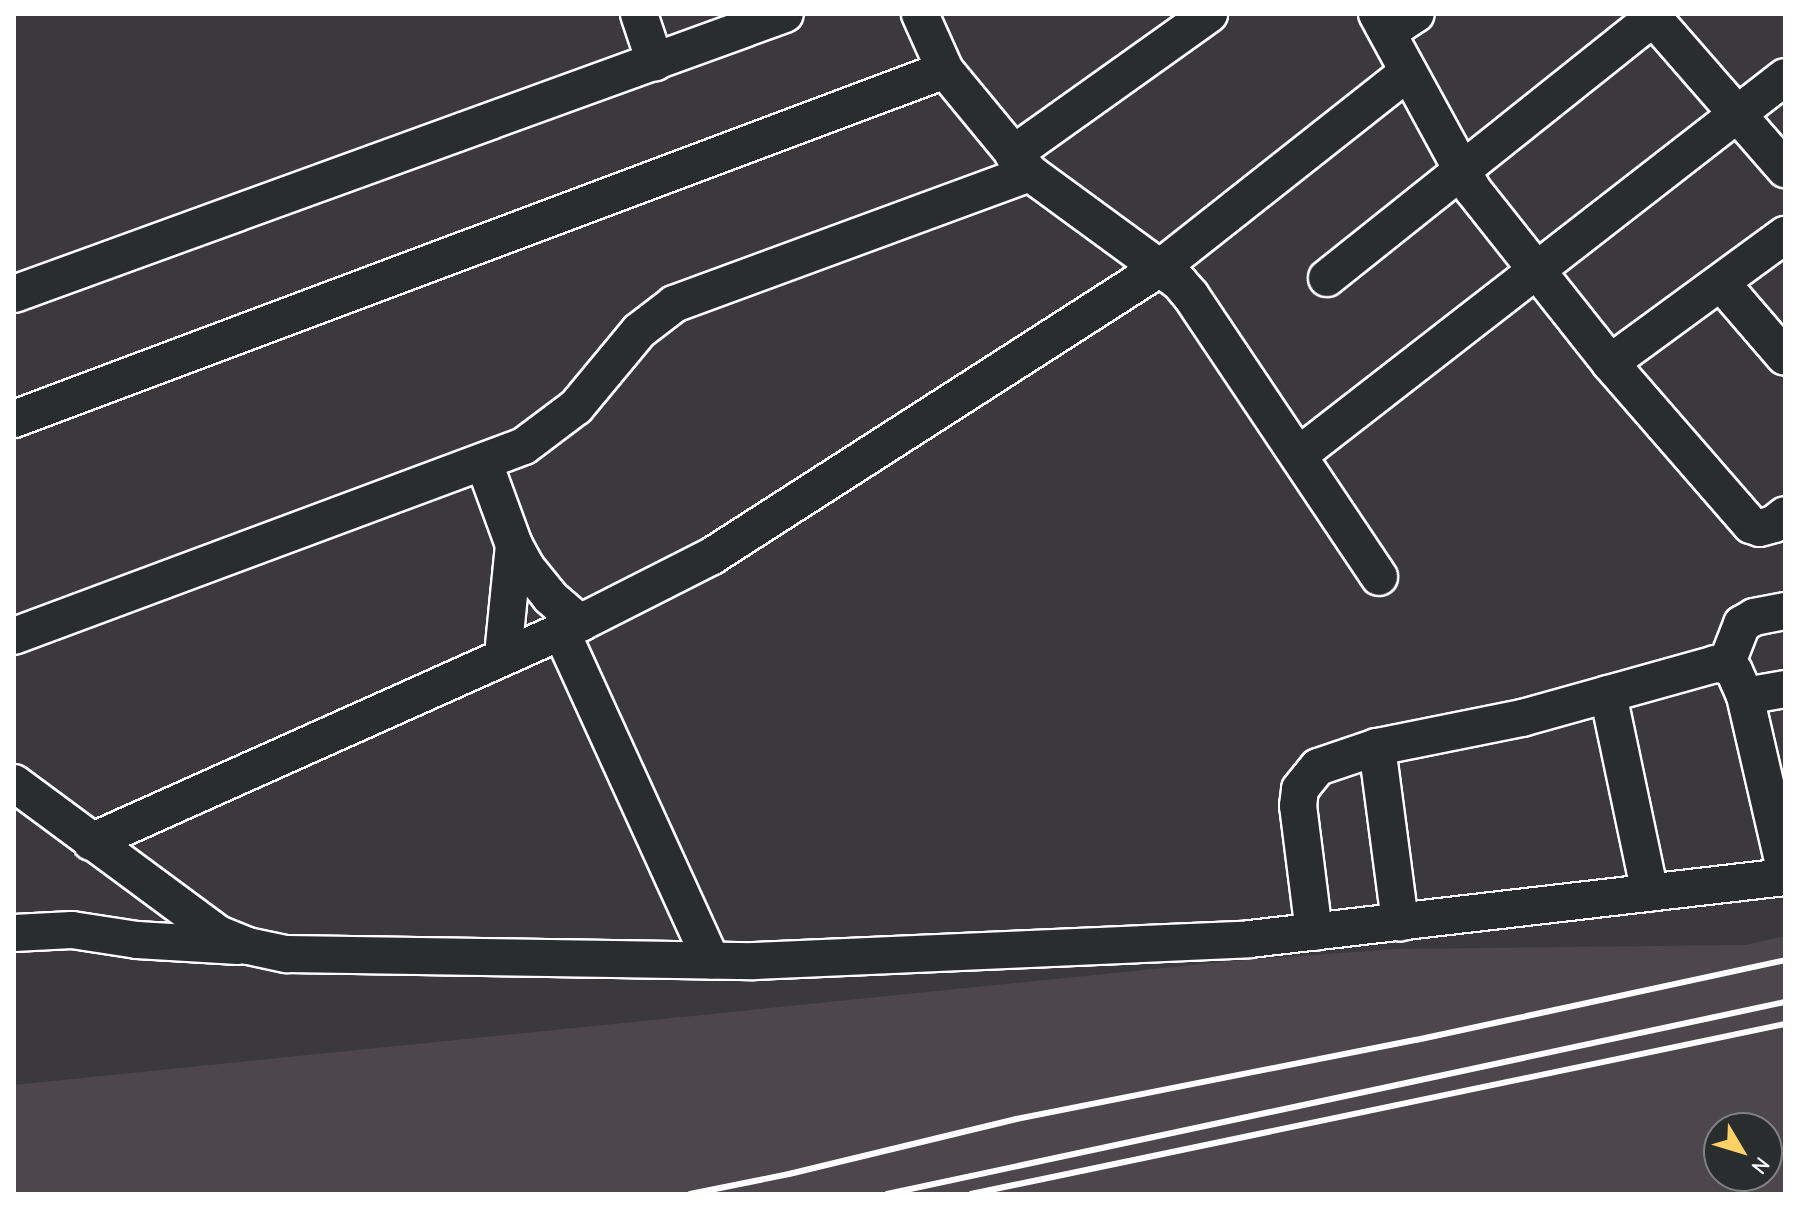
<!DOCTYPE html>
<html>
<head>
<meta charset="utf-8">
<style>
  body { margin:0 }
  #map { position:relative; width:1799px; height:1208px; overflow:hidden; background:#3c393d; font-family:"Comic Neue",sans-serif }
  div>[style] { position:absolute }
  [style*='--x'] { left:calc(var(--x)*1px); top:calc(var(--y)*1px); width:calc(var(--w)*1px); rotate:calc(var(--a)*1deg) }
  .built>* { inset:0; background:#4d464c }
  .roads { filter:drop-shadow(2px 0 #fff) drop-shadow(-2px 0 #fff) drop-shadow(0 2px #fff) drop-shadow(0 -2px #fff) }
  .minor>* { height:36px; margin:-18px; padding:0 18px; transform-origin:18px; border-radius:18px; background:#2a2d2e }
  .rail>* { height:6px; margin:-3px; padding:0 3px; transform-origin:3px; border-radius:3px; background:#fff }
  span { translate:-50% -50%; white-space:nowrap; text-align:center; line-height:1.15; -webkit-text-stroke:8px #2a2d2e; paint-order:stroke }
  .frame { position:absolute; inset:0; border:16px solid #fff; pointer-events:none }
  .north { position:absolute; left:1703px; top:1112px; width:80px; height:80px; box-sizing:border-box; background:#2a2d2e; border:2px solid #7f8182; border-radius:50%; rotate:128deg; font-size:22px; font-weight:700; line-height:32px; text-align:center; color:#fff }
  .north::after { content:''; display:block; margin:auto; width:28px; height:36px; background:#ffd166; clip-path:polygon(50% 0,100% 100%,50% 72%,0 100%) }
</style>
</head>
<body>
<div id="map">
  <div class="built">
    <i style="clip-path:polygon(evenodd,1785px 936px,1785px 1194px,14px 1194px,14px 1085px,1232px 961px,1396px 949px,1745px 945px,1785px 936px,1719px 1128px,1767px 1128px,1767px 1176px,1719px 1176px,1719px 1128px)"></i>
  </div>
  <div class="roads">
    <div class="minor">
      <i style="--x:639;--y:14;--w:51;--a:71.6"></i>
      <i style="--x:1377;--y:14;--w:200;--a:61.4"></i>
      <i style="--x:1473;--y:190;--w:221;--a:51.6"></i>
      <i style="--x:1610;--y:363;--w:215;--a:49"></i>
      <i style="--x:1751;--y:525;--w:9;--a:18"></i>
      <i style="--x:1760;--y:528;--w:15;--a:-16"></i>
      <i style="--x:1774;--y:524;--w:14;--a:-39"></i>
      <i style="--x:1650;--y:14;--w:206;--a:48.9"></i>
      <i style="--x:1388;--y:32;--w:33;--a:-33"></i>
      <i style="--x:945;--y:70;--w:134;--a:50.5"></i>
      <i style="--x:1030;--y:173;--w:185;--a:36.2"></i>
      <i style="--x:1179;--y:282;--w:18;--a:49"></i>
      <i style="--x:1191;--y:296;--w:338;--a:56.2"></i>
      <i style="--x:1013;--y:154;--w:241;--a:-35.5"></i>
      <i style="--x:1327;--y:278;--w:423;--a:-38.6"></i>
      <i style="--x:1722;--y:284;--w:96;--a:49.2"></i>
      <i style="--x:14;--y:294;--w:820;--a:-19.96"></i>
      <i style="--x:1610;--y:363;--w:217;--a:-36.2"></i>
      <i style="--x:14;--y:419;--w:994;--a:-20.55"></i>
      <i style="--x:945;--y:70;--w:61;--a:-114.1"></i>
      <i style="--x:1300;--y:454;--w:614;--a:-37.86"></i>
      <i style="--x:484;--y:463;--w:87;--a:69.9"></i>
      <i style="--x:514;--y:545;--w:25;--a:61"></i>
      <i style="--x:526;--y:567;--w:38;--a:51"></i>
      <i style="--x:550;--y:597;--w:40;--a:41"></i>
      <i style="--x:561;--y:631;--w:362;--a:65.5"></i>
      <i style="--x:14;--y:636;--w:544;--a:-20.43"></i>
      <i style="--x:524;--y:446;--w:65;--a:-36.9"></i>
      <i style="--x:576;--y:407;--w:99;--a:-50.3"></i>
      <i style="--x:639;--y:331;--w:44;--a:-37.6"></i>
      <i style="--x:674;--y:304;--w:379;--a:-20.2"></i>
      <i style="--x:503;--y:655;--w:111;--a:-84.3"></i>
      <i style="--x:1726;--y:665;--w:44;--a:-68.7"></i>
      <i style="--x:1742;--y:624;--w:14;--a:-30"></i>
      <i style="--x:1754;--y:617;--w:32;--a:-11"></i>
      <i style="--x:1608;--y:694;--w:203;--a:78.1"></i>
      <i style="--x:1745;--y:696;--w:178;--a:77"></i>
      <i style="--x:1377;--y:747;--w:177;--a:82.5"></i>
      <i style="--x:14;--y:783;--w:254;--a:36.5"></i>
      <i style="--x:218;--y:934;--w:32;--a:22"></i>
      <i style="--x:248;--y:946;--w:40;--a:12"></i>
      <i style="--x:287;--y:954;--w:467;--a:0.9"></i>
      <i style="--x:754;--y:961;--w:496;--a:-2.5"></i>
      <i style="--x:1250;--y:939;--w:539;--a:-6.61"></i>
      <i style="--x:91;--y:842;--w:536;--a:-24.13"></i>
      <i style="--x:580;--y:623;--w:148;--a:-26.9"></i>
      <i style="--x:712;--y:556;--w:533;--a:-32.74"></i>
      <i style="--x:1160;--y:268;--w:316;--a:-38.3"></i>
      <i style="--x:1314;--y:932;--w:127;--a:-97.2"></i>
      <i style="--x:1298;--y:806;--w:17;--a:-83"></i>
      <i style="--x:1300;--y:789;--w:28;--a:-51"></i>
      <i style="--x:1318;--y:767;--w:62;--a:-18.7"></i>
      <i style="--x:1377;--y:747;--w:148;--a:-11.3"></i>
      <i style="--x:1522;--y:718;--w:200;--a:-15.6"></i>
      <i style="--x:1715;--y:664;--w:11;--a:5"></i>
      <i style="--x:1726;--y:665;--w:10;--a:37"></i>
      <i style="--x:1734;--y:671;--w:27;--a:66"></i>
      <i style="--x:1745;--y:696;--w:41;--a:-9.9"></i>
      <i style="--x:14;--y:933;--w:58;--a:-3"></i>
      <i style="--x:72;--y:930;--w:66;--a:8.7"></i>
      <i style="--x:137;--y:940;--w:101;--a:3.4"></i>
    </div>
  </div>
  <div class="rail">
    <i style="--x:690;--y:1194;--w:101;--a:-11.4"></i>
    <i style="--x:789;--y:1174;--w:234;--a:-13.6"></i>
    <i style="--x:1016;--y:1119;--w:408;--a:-11.2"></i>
    <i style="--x:1416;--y:1040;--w:378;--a:-12.2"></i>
    <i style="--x:887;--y:1194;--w:918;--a:-12.07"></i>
    <i style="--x:971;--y:1194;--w:832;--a:-11.8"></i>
  </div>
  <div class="frame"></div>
  <div class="north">N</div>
</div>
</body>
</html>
